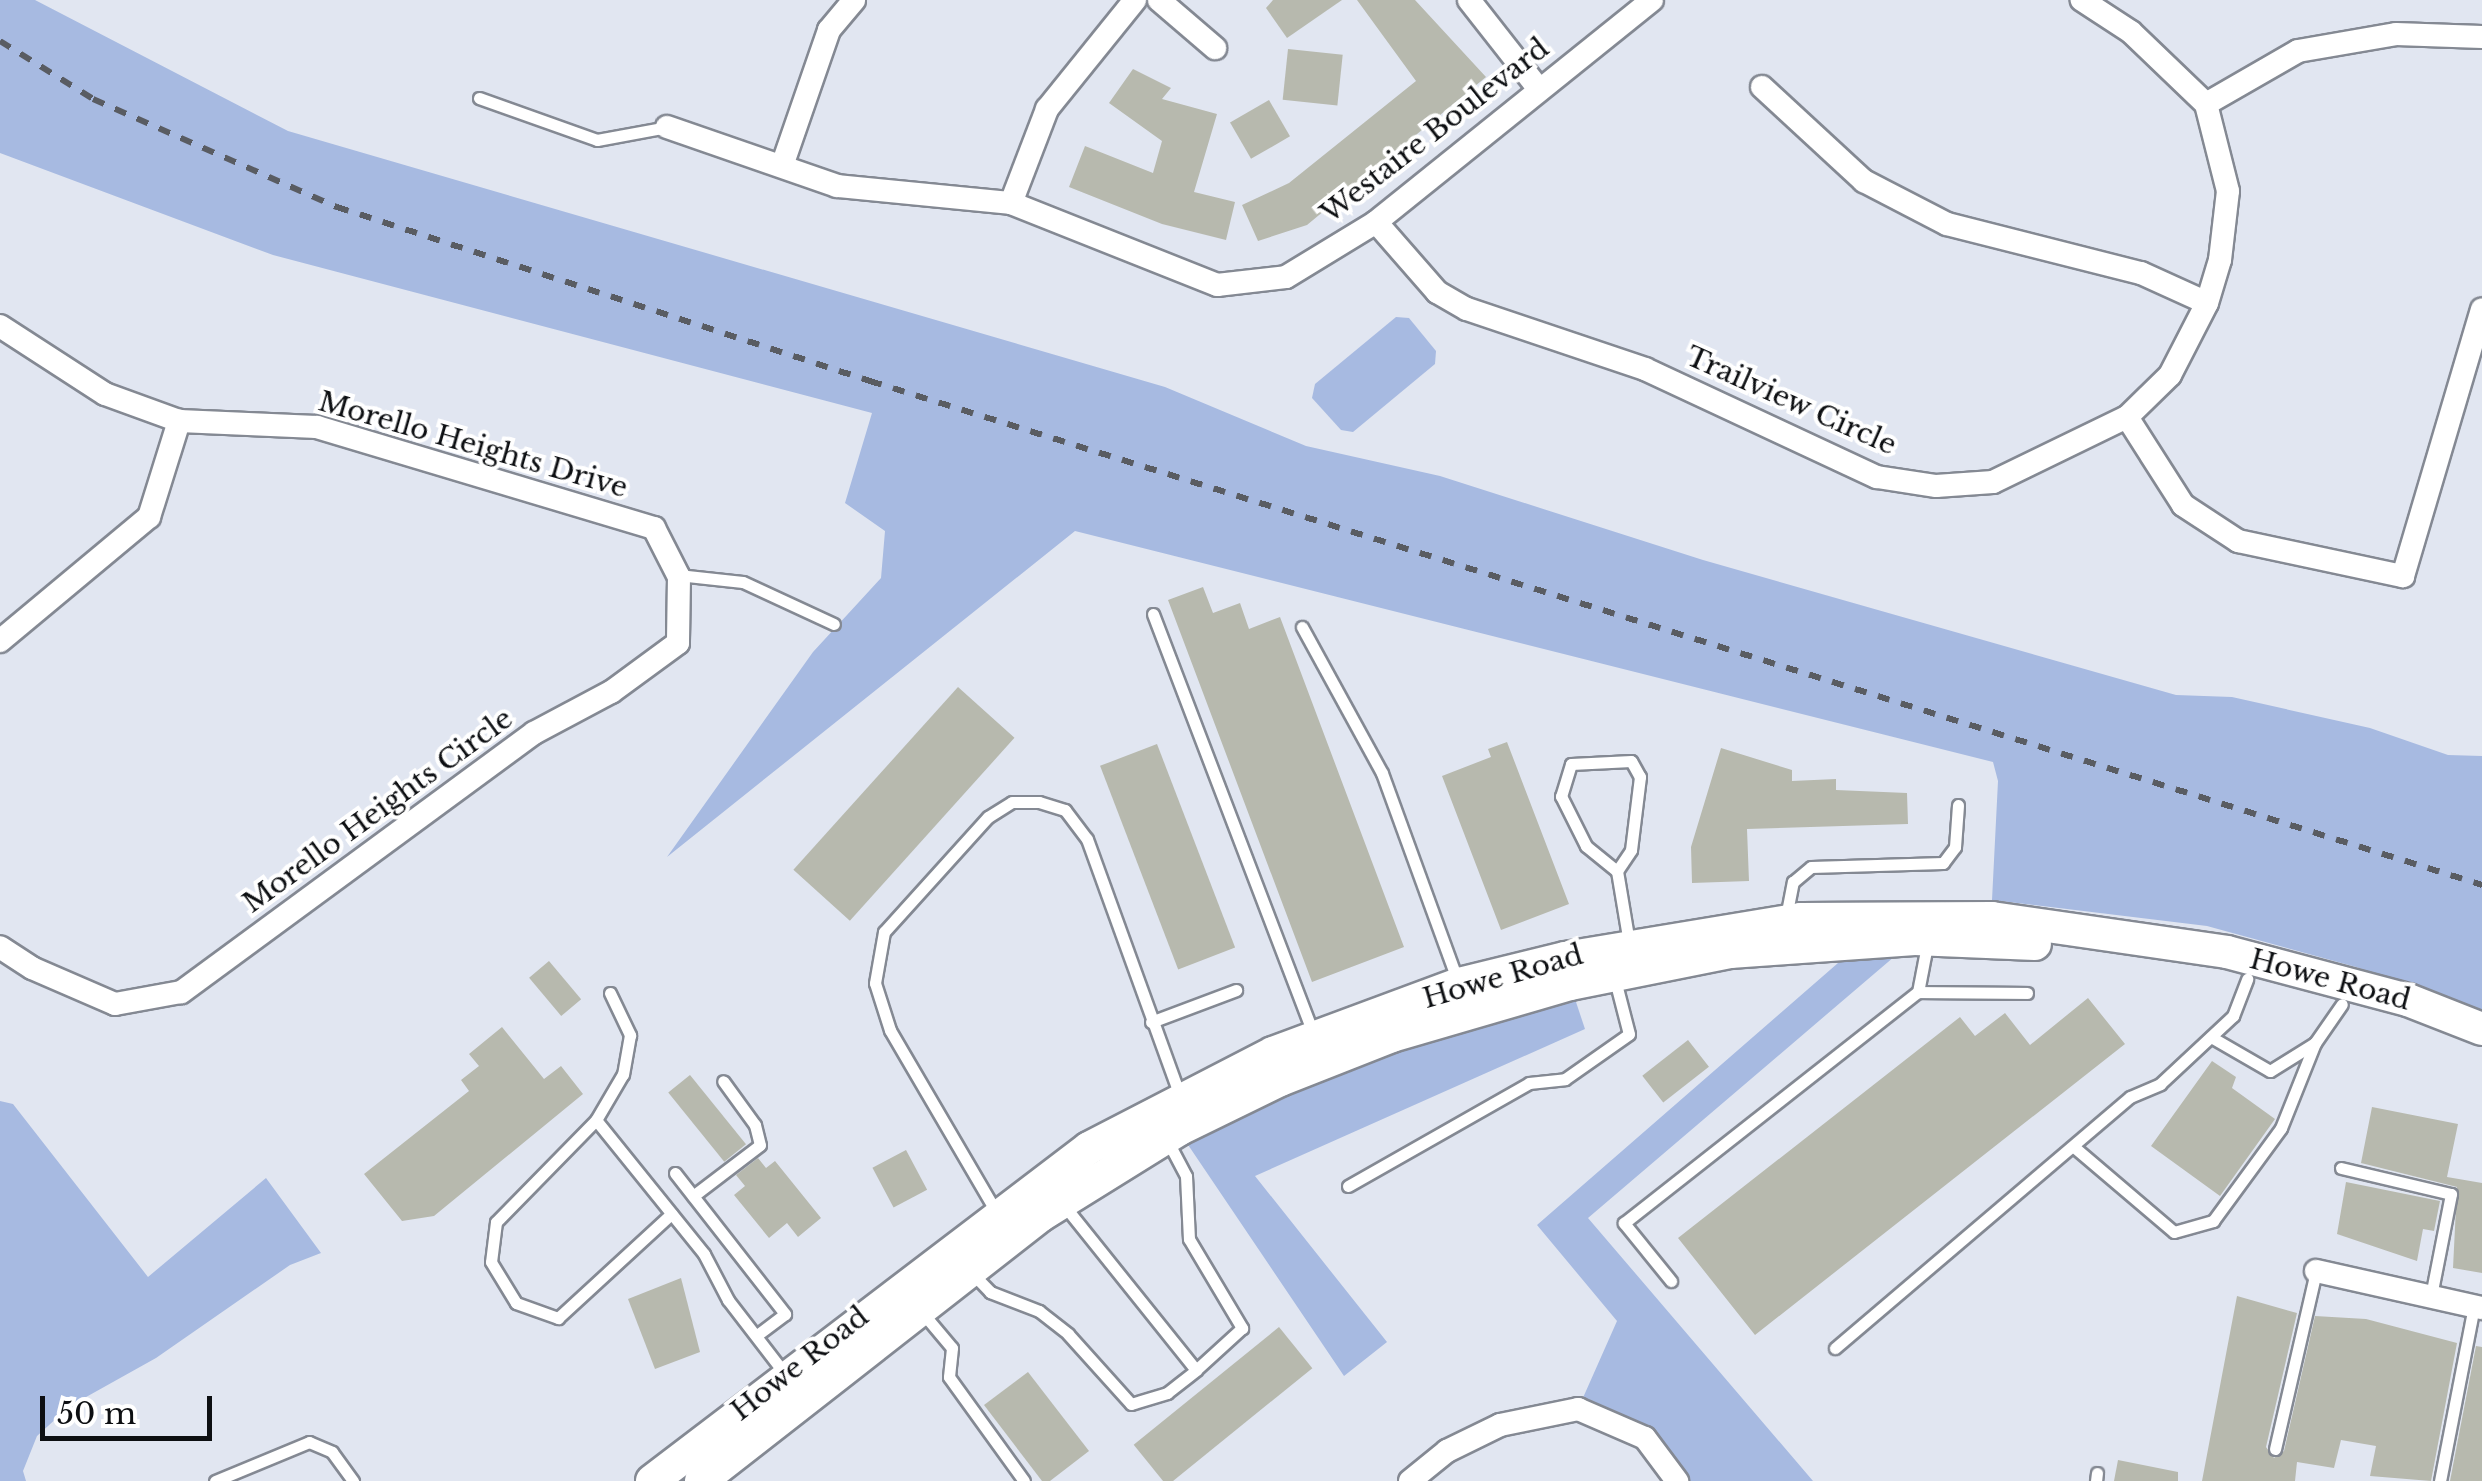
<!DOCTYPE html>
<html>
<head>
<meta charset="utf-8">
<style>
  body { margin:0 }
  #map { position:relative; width:2482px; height:1481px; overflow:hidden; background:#e1e6f1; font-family:"Libre Baskerville",serif }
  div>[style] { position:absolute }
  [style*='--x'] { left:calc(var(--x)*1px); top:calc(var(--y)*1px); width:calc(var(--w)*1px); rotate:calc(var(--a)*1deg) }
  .green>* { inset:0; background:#a7bae1 }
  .building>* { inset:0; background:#b7b9ae; transform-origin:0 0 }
  .roads { filter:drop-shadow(2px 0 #848993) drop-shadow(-2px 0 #848993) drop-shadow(0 2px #848993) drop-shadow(0 -2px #848993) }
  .lane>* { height:11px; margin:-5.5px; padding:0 5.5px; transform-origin:5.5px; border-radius:5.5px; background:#fff }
  .street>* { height:22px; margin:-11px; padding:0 11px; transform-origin:11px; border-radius:11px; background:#fff }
  .secondary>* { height:32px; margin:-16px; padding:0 16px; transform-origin:16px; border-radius:16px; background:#fff }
  .rail>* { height:6px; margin-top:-3px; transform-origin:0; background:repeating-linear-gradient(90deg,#595c62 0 12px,transparent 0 24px) }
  span { translate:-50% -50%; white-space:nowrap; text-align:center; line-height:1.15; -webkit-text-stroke:8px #fff; paint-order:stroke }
  .street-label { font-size:28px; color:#0d0f12 }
  .scale { position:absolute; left:40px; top:1396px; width:172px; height:45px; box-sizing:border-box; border:5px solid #0d0f12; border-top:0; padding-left:12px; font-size:30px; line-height:35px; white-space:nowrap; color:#0d0f12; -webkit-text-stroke:8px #fff; paint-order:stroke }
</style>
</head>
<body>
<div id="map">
  <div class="green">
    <i style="clip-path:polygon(0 0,35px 0,288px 131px,1165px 387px,1306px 446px,1440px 476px,1703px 560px,2176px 695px,2232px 697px,2370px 728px,2448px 755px,2482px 756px,2482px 1011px,2356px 967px,2207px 926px,1992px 900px,1998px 781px,1993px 762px,1075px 531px,667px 857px,813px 652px,881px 578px,885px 531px,845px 503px,872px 413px,273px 255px,0 153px)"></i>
    <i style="clip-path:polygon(1396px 317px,1409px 318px,1436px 351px,1435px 364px,1353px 432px,1341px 430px,1312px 398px,1315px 384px)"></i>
    <i style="clip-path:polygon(1915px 939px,1588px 1218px,1813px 1481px,1677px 1481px,1645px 1438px,1578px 1409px,1617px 1321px,1537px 1225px,1861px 943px)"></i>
    <i style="clip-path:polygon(1570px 984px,1585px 1029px,1255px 1176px,1387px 1342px,1344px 1376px,1178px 1130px)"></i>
    <i style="clip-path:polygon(0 1101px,13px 1104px,148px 1277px,266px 1178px,321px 1253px,290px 1265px,156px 1358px,70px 1406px,37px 1436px,23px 1471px,26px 1481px,0 1481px)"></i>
  </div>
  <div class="building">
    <i style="clip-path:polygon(1273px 0,1342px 0,1287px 38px,1266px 8px)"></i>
    <i style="clip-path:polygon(1357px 0,1415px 0,1486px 77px,1307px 225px,1258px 241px,1242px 205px,1289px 183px,1416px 81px)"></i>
    <i style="left:1288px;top:49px;width:55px;height:51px;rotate:6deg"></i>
    <i style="clip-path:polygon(1133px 69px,1171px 88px,1162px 99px,1217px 114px,1194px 192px,1235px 202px,1226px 240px,1162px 224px,1069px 187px,1085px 146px,1153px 173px,1162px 141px,1109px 103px)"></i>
    <i style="left:1269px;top:100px;width:42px;height:45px;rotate:60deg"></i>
    <i style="clip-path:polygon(1203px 587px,1213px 613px,1240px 603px,1249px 629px,1280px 617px,1404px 947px,1312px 982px,1168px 600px)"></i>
    <i style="left:958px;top:687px;width:76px;height:246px;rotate:42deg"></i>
    <i style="clip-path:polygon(1507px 742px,1569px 904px,1501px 930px,1442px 776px,1491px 757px,1488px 749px)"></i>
    <i style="left:1157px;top:744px;width:218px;height:61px;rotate:69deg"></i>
    <i style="clip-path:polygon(1721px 748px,1792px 770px,1792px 781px,1836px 779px,1836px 790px,1907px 793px,1908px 824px,1747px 829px,1749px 881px,1692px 883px,1691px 847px)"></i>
    <i style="left:549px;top:961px;width:50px;height:26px;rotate:50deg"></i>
    <i style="clip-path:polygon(2088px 998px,2125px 1044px,1755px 1335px,1678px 1238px,1960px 1017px,1975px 1036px,2005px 1013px,2030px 1045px)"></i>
    <i style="clip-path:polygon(502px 1027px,544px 1079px,561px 1066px,583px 1094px,434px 1216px,402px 1221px,364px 1174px,469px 1091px,461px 1080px,479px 1066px,469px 1054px)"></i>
    <i style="left:1688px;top:1040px;width:34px;height:58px;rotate:52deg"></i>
    <i style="clip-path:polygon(2212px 1061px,2236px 1077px,2232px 1088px,2275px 1119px,2220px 1196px,2151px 1146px)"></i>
    <i style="left:690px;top:1075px;width:89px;height:28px;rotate:51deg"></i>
    <i style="clip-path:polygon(2372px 1107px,2458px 1124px,2447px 1177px,2482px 1183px,2482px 1273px,2453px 1268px,2457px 1187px,2361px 1163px)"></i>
    <i style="left:906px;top:1150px;width:45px;height:38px;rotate:62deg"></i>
    <i style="clip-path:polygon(758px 1158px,766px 1168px,775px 1161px,821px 1218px,798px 1237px,787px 1223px,769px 1238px,734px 1195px,745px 1186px,736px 1175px)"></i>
    <i style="clip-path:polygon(2346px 1182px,2440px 1201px,2434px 1231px,2423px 1229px,2417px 1261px,2337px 1234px)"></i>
    <i style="clip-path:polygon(681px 1278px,700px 1352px,655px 1369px,628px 1299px)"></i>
    <i style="clip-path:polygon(2237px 1296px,2297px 1313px,2266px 1447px,2274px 1458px,2284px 1451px,2315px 1316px,2366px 1319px,2457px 1343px,2431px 1481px,2370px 1476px,2376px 1446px,2341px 1440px,2334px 1468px,2297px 1462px,2295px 1481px,2202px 1481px)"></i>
    <i style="left:1279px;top:1327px;width:53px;height:187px;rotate:51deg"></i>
    <i style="clip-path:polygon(2476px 1346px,2482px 1347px,2482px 1481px,2450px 1481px)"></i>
    <i style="clip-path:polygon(1028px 1372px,1089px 1451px,1050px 1481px,1042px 1481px,984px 1405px)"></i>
    <i style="clip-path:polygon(2118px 1460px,2178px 1472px,2178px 1481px,2114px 1481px)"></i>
  </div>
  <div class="roads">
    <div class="lane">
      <i style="--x:479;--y:98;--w:125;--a:19.6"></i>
      <i style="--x:597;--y:140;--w:71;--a:-10.5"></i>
      <i style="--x:678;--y:575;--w:65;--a:6.1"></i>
      <i style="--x:743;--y:582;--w:100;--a:24.8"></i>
      <i style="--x:1153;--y:614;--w:451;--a:69.1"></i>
      <i style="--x:1302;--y:627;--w:166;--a:61.3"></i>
      <i style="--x:1382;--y:773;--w:219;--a:70"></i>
      <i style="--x:1617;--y:871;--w:25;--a:-56"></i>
      <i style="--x:1631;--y:850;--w:74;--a:-83"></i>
      <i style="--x:1640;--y:777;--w:18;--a:-119"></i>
      <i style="--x:1631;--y:761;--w:60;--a:177.1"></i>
      <i style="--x:1571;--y:764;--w:34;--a:107"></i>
      <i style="--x:1561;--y:796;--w:56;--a:63.4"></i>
      <i style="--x:1586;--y:846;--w:40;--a:39"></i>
      <i style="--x:1617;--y:871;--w:73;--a:80.5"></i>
      <i style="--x:1786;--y:917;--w:36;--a:-79"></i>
      <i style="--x:1793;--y:882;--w:23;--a:-40"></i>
      <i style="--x:1811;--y:867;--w:132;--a:-1.7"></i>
      <i style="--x:1943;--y:863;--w:20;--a:-53"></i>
      <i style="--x:1955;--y:847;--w:42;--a:-85.9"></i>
      <i style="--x:1918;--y:992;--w:109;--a:0.5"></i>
      <i style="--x:610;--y:993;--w:47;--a:64.5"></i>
      <i style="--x:630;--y:1035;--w:40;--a:100"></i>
      <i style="--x:623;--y:1074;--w:53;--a:120.4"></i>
      <i style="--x:596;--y:1120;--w:143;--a:134.4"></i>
      <i style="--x:496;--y:1222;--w:40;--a:97.1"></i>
      <i style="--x:491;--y:1262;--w:48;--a:58.6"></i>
      <i style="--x:516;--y:1303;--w:45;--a:19.7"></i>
      <i style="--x:558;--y:1318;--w:154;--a:-42.6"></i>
      <i style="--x:1151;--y:1022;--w:91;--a:-20.6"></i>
      <i style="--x:2211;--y:1037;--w:68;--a:30"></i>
      <i style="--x:2270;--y:1071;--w:53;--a:-31.9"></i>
      <i style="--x:2315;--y:1043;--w:47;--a:-55.3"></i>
      <i style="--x:596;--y:1120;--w:172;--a:51.1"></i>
      <i style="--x:704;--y:1254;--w:52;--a:62.4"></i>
      <i style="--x:728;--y:1300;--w:93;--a:52.4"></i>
      <i style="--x:1166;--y:1138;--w:43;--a:62.2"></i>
      <i style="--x:1186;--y:1176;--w:63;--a:87.3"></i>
      <i style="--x:1189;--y:1239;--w:104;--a:59.2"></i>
      <i style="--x:1242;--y:1328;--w:62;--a:137.6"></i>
      <i style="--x:2074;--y:1147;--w:131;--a:40.4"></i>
      <i style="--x:2174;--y:1232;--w:41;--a:-15.8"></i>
      <i style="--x:2213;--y:1221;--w:115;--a:-53.8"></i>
      <i style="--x:2281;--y:1128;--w:92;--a:-68.2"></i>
      <i style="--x:2341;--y:1168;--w:113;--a:13.3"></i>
      <i style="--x:2451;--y:1194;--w:104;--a:101.1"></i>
      <i style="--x:675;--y:1173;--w:179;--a:52"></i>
      <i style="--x:785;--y:1314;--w:36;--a:143"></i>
      <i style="--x:1348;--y:1186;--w:208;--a:-29.6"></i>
      <i style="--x:1529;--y:1083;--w:36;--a:-6"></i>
      <i style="--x:1565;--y:1079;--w:78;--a:-35.1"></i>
      <i style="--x:1629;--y:1034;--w:56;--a:-104.5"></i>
      <i style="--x:693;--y:1196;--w:84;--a:-37.3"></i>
      <i style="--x:760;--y:1145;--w:21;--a:-104"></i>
      <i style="--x:755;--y:1125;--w:54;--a:-126"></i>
      <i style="--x:998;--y:1215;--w:214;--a:-120.3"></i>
      <i style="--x:890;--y:1030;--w:49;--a:-107.7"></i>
      <i style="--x:875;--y:983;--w:52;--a:-80"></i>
      <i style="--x:884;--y:932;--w:155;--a:-47.9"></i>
      <i style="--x:988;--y:817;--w:28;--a:-32"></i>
      <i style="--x:1012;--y:802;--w:27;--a:0"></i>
      <i style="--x:1039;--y:802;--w:27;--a:17"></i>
      <i style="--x:1065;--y:810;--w:36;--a:53"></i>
      <i style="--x:1087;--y:839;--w:276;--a:70.1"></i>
      <i style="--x:971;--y:1272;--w:28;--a:46"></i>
      <i style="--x:990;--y:1292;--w:53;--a:21.2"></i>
      <i style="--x:1039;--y:1311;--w:37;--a:38"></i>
      <i style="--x:1068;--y:1334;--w:94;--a:48"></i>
      <i style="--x:1131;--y:1404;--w:38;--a:-17"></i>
      <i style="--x:1167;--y:1393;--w:37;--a:-38"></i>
      <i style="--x:1196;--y:1370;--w:211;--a:-128.7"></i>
      <i style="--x:1671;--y:1281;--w:75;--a:-129"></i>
      <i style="--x:1624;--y:1223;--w:374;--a:-38.2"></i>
      <i style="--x:1918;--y:992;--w:53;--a:-79.1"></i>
      <i style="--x:921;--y:1311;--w:48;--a:50"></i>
      <i style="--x:952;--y:1348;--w:29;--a:96"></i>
      <i style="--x:949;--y:1377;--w:128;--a:54.2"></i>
      <i style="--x:1835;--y:1348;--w:387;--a:-40.4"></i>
      <i style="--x:2130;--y:1097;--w:33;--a:-23"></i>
      <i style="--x:2160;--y:1084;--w:100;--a:-43"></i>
      <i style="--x:2233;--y:1016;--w:40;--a:-69"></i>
      <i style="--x:2275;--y:1449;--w:183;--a:-77"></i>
      <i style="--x:215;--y:1481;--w:102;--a:-22.5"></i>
      <i style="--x:309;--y:1442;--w:25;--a:23"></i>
      <i style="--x:332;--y:1452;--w:36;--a:54"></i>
      <i style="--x:2096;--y:1481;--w:8;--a:-83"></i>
      <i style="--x:2440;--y:1481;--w:178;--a:-79"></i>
    </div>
    <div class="street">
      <i style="--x:1159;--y:0;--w:74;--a:40.6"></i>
      <i style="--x:1469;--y:0;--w:112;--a:51.9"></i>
      <i style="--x:1762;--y:87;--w:139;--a:42.7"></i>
      <i style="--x:1864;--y:181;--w:93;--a:27.4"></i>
      <i style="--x:1947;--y:224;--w:200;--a:14.2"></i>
      <i style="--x:2141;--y:273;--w:72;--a:24.4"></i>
      <i style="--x:2206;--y:104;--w:106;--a:-29.9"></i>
      <i style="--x:2298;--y:51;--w:99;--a:-9.8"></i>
      <i style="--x:2396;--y:34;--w:86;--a:2"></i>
      <i style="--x:667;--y:127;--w:180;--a:19.1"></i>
      <i style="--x:837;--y:186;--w:175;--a:5.6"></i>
      <i style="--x:1011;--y:203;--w:222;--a:21.7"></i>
      <i style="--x:1217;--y:285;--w:69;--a:-6.6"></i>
      <i style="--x:1286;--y:277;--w:105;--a:-31.4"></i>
      <i style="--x:1376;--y:222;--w:354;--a:-38.8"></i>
      <i style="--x:782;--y:166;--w:144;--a:-70.9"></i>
      <i style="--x:829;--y:30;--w:39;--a:-50"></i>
      <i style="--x:1011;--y:203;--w:101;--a:-69"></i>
      <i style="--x:1047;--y:109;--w:140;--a:-51.1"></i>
      <i style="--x:1376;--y:222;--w:93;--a:48.9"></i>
      <i style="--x:1437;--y:292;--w:34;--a:30"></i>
      <i style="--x:1467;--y:309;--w:188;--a:18.6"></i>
      <i style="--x:1645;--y:369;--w:256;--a:25"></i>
      <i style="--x:1877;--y:477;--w:60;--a:8.7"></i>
      <i style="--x:1936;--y:486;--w:57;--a:-4"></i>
      <i style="--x:1993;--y:482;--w:149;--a:-25.9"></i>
      <i style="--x:2127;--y:417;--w:60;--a:-44.3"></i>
      <i style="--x:2170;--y:375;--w:81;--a:-62.8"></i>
      <i style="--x:2207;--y:303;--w:45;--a:-73.2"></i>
      <i style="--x:2220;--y:260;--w:69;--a:-83.4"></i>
      <i style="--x:2228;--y:191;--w:90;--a:-104.2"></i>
      <i style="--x:2206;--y:104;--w:104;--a:-136.2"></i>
      <i style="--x:2131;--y:32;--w:59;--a:-146.9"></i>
      <i style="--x:0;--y:326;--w:125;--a:32.9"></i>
      <i style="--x:105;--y:394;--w:79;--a:20"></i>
      <i style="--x:179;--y:421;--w:138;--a:2.5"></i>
      <i style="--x:317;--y:427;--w:352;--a:16.7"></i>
      <i style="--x:654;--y:528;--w:55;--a:63"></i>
      <i style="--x:679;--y:577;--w:66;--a:90.9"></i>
      <i style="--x:678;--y:643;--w:83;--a:143.8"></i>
      <i style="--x:611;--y:692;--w:87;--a:152"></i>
      <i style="--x:534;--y:733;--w:438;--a:143.7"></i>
      <i style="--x:181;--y:992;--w:67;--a:169.7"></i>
      <i style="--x:115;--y:1004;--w:90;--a:-156.6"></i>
      <i style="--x:32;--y:968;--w:38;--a:-147"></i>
      <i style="--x:2127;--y:417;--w:104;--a:57.5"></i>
      <i style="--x:2183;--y:505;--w:66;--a:33.2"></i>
      <i style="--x:2238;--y:541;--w:169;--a:12"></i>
      <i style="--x:2403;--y:576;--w:278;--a:-73.5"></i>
      <i style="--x:0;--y:641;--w:194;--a:-39.8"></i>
      <i style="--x:149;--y:517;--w:101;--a:-72.6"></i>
      <i style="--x:2316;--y:1271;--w:170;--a:12.6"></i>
      <i style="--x:1410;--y:1481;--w:48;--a:-39"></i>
      <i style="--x:1447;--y:1451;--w:59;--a:-26.1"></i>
      <i style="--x:1500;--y:1425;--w:80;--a:-11.6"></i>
      <i style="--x:1578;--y:1409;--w:73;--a:23.4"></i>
      <i style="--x:1645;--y:1438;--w:54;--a:53.3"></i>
    </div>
    <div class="secondary">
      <i style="--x:652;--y:1481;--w:549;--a:-37.31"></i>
      <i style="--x:1089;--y:1148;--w:207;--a:-27.3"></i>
      <i style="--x:1273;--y:1053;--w:198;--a:-20.4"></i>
      <i style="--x:1459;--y:984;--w:109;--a:-13.8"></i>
      <i style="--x:1565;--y:958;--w:239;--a:-9.4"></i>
      <i style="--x:1801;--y:919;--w:191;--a:-0.3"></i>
      <i style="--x:1992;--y:918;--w:237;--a:8.2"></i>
      <i style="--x:2227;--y:952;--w:187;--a:14.9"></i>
      <i style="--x:2408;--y:1000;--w:79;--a:21.4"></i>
      <i style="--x:701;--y:1481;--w:430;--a:-38"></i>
      <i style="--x:1040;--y:1216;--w:163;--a:-31.9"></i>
      <i style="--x:1178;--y:1130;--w:114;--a:-26.1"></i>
      <i style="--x:1280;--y:1080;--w:120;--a:-21.4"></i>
      <i style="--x:1392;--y:1036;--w:185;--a:-16.3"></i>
      <i style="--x:1570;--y:984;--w:163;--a:-11.3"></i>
      <i style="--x:1730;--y:952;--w:185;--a:-4"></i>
      <i style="--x:1915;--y:939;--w:120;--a:2.4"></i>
    </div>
  </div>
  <div class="rail">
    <i style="--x:0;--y:41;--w:110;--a:31.9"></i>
    <i style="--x:93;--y:99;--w:267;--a:23.9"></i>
    <i style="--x:337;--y:207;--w:561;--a:18.08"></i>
    <i style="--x:870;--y:381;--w:1689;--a:17.36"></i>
  </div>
  <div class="street-label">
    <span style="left:1435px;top:131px;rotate:-38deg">Westaire Boulevard</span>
    <span style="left:1791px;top:401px;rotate:24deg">Trailview Circle</span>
    <span style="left:473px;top:445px;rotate:16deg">Morello Heights Drive</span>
    <span style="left:378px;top:811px;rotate:-36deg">Morello Heights Circle</span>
    <span style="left:1503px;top:977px;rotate:-16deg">Howe Road</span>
    <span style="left:2330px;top:980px;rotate:15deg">Howe Road</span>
    <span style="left:800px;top:1364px;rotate:-38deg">Howe Road</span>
  </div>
  <div class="scale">50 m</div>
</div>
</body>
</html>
